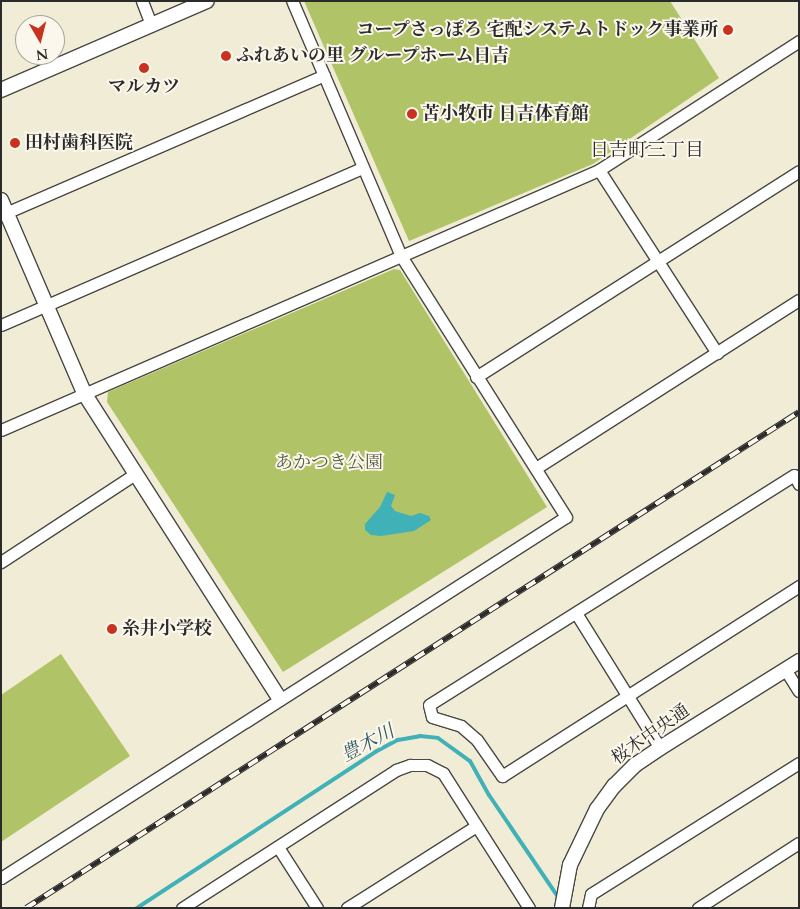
<!DOCTYPE html>
<html>
<head>
<meta charset="utf-8">
<style>
  body { margin:0 }
  #map { position:relative; width:800px; height:909px; overflow:hidden; background:#f1ecd5; font-family:Cardo,"Noto Serif JP",serif }
  div>[style] { position:absolute }
  [style*='--x'] { left:calc(var(--x)*1px); top:calc(var(--y)*1px); width:calc(var(--w)*1px); rotate:calc(var(--a)*1deg) }
  .green>* { inset:0; background:#b0c366 }
  .water>* { inset:0; background:#40b1b7 }
  .stream>* { height:4px; margin:-2px; padding:0 2px; transform-origin:2px; border-radius:2px; background:#40b1b7 }
  .roads { filter:drop-shadow(1px 0 #494844) drop-shadow(-1px 0 #494844) drop-shadow(0 1px #494844) drop-shadow(0 -1px #494844) }
  .minor>* { height:11px; margin:-5.5px; padding:0 5.5px; transform-origin:5.5px; border-radius:5.5px; background:#fff }
  .tertiary>* { height:14px; margin:-7px; padding:0 7px; transform-origin:7px; border-radius:7px; background:#fff }
  .rail>* { height:5.5px; margin-top:-2.75px; transform-origin:0; background:repeating-linear-gradient(90deg,#fbf7ec 0 11px,#2b2b2b 0 22px); box-sizing:border-box; border-block:1px solid #2b2b2b }
  .dots>* { width:14px; height:14px; translate:-50% -50%; box-sizing:border-box; border:2px solid #fbf7ec; border-radius:50% }
  span { translate:-50% -50%; white-space:nowrap; text-align:center; line-height:1.15; -webkit-text-stroke:4px #fbf7ec; paint-order:stroke }
  .poi-label { font-size:18px; color:#2b2b2b; font-weight:700 }
  .right { translate:-100% -50%; text-align:right }
  .left { translate:0 -50%; text-align:left }
  .park-label { font-size:18px; color:#53593d }
  .street-label { font-size:18px; color:#2b2b2b }
  .neighbourhood-label { font-size:19px; color:#2b2b2b }
  .water-label { font-size:19px; color:#325a5c; font-style:italic }
  .frame { position:absolute; inset:0; border:2px solid #2b2b2b; pointer-events:none }
  .north { position:absolute; left:15px; top:15px; width:50px; height:50px; box-sizing:border-box; background:#fbf7ec; border:1px solid #a8a59f; border-radius:50%; rotate:172deg; font-size:14px; font-weight:700; line-height:20px; text-align:center; color:#2b2b2b }
  .north::after { content:''; display:block; margin:auto; width:18px; height:22px; background:#c8321e; clip-path:polygon(50% 0,100% 100%,50% 72%,0 100%) }
</style>
</head>
<body>
<div id="map">
  <div class="green">
    <i style="clip-path:polygon(304px 1px,670px 1px,719px 78px,593px 164px,409px 241px)"></i>
    <i style="clip-path:polygon(394px 269px,400px 270px,547px 507px,283px 672px,107px 402px,108px 392px)"></i>
    <i style="clip-path:polygon(61px 654px,130px 756px,1px 842px,1px 695px)"></i>
  </div>
  <div class="water">
    <i style="clip-path:polygon(387px 492px,395px 495px,391px 506px,395px 511px,411px 516px,420px 513px,429px 516px,431px 520px,414px 531px,381px 536px,371px 535px,365px 530px,365px 524px,380px 507px)"></i>
  </div>
  <div class="stream">
    <i style="--x:137;--y:908;--w:285;--a:-33.2"></i>
    <i style="--x:375;--y:752;--w:26;--a:-28"></i>
    <i style="--x:398;--y:740;--w:22;--a:-10"></i>
    <i style="--x:420;--y:736;--w:18;--a:6"></i>
    <i style="--x:438;--y:738;--w:39;--a:36"></i>
    <i style="--x:470;--y:761;--w:39;--a:61"></i>
    <i style="--x:489;--y:795;--w:127;--a:55.9"></i>
  </div>
  <div class="roads">
    <div class="minor">
      <i style="--x:142;--y:1;--w:26;--a:69"></i>
      <i style="--x:599;--y:170;--w:218;--a:57.2"></i>
      <i style="--x:1;--y:215;--w:352;--a:-23.4"></i>
      <i style="--x:1;--y:325;--w:394;--a:-23.5"></i>
      <i style="--x:476;--y:377;--w:383;--a:-32.5"></i>
      <i style="--x:1;--y:430;--w:652;--a:-23.5"></i>
      <i style="--x:599;--y:170;--w:238;--a:-32.8"></i>
      <i style="--x:536;--y:468;--w:312;--a:-32.6"></i>
      <i style="--x:799;--y:484;--w:10;--a:-119"></i>
      <i style="--x:794;--y:475;--w:431;--a:147.8"></i>
      <i style="--x:429;--y:705;--w:12;--a:76"></i>
      <i style="--x:432;--y:717;--w:30;--a:17"></i>
      <i style="--x:461;--y:726;--w:21;--a:41"></i>
      <i style="--x:477;--y:740;--w:44;--a:55.2"></i>
      <i style="--x:502;--y:776;--w:353;--a:-32.6"></i>
      <i style="--x:1;--y:562;--w:160;--a:-33.3"></i>
      <i style="--x:576;--y:613;--w:159;--a:58.1"></i>
      <i style="--x:785;--y:669;--w:26;--a:58"></i>
      <i style="--x:278;--y:847;--w:72;--a:57.4"></i>
      <i style="--x:1;--y:878;--w:670;--a:-32.58"></i>
      <i style="--x:566;--y:517;--w:309;--a:-122.3"></i>
      <i style="--x:401;--y:256;--w:277;--a:-113.1"></i>
      <i style="--x:182;--y:908;--w:255;--a:-32.8"></i>
      <i style="--x:396;--y:770;--w:15;--a:-20"></i>
      <i style="--x:410;--y:765;--w:17;--a:0"></i>
      <i style="--x:427;--y:765;--w:18;--a:27"></i>
      <i style="--x:443;--y:773;--w:160;--a:57.5"></i>
      <i style="--x:347;--y:908;--w:153;--a:-32.4"></i>
      <i style="--x:588;--y:908;--w:14;--a:-78"></i>
      <i style="--x:591;--y:894;--w:246;--a:-32.2"></i>
      <i style="--x:698;--y:908;--w:120;--a:-32.8"></i>
    </div>
    <div class="tertiary">
      <i style="--x:1;--y:90;--w:224;--a:-23.4"></i>
      <i style="--x:1;--y:200;--w:210;--a:66.7"></i>
      <i style="--x:84;--y:393;--w:363;--a:57.4"></i>
      <i style="--x:562;--y:908;--w:44;--a:-79.5"></i>
      <i style="--x:570;--y:865;--w:62;--a:-64.3"></i>
      <i style="--x:597;--y:809;--w:29;--a:-54"></i>
      <i style="--x:614;--y:786;--w:30;--a:-45"></i>
      <i style="--x:635;--y:765;--w:30;--a:-34"></i>
      <i style="--x:660;--y:748;--w:164;--a:-32"></i>
    </div>
  </div>
  <div class="rail">
    <i style="--x:26;--y:908;--w:918;--a:-32.69"></i>
  </div>
  <div class="dots">
    <i style="left:728px;top:30px;background:#c8321e"></i>
    <i style="left:226px;top:56px;background:#c8321e"></i>
    <i style="left:144px;top:68px;background:#c8321e"></i>
    <i style="left:412px;top:114px;background:#c8321e"></i>
    <i style="left:15px;top:143px;background:#c8321e"></i>
    <i style="left:112px;top:629px;background:#c8321e"></i>
  </div>
  <div class="poi-label">
    <span class="right" style="left:718px;top:30px">コープさっぽろ 宅配システムトドック事業所</span>
    <span class="left" style="left:236px;top:56px">ふれあいの里 グループホーム日吉</span>
    <span style="left:144px;top:87px">マルカツ</span>
    <span class="left" style="left:422px;top:114px">苫小牧市 日吉体育館</span>
    <span class="left" style="left:25px;top:143px">田村歯科医院</span>
    <span class="left" style="left:122px;top:629px">糸井小学校</span>
  </div>
  <div class="park-label">
    <span style="left:329px;top:463px">あかつき公園</span>
  </div>
  <div class="street-label">
    <span style="left:651px;top:735px;rotate:-35deg">桜木中央通</span>
  </div>
  <div class="neighbourhood-label">
    <span style="left:647px;top:151px">日吉町三丁目</span>
  </div>
  <div class="water-label">
    <span style="left:368px;top:744px;rotate:-28deg">豊木川</span>
  </div>
  <div class="frame"></div>
  <div class="north">N</div>
</div>
</body>
</html>
